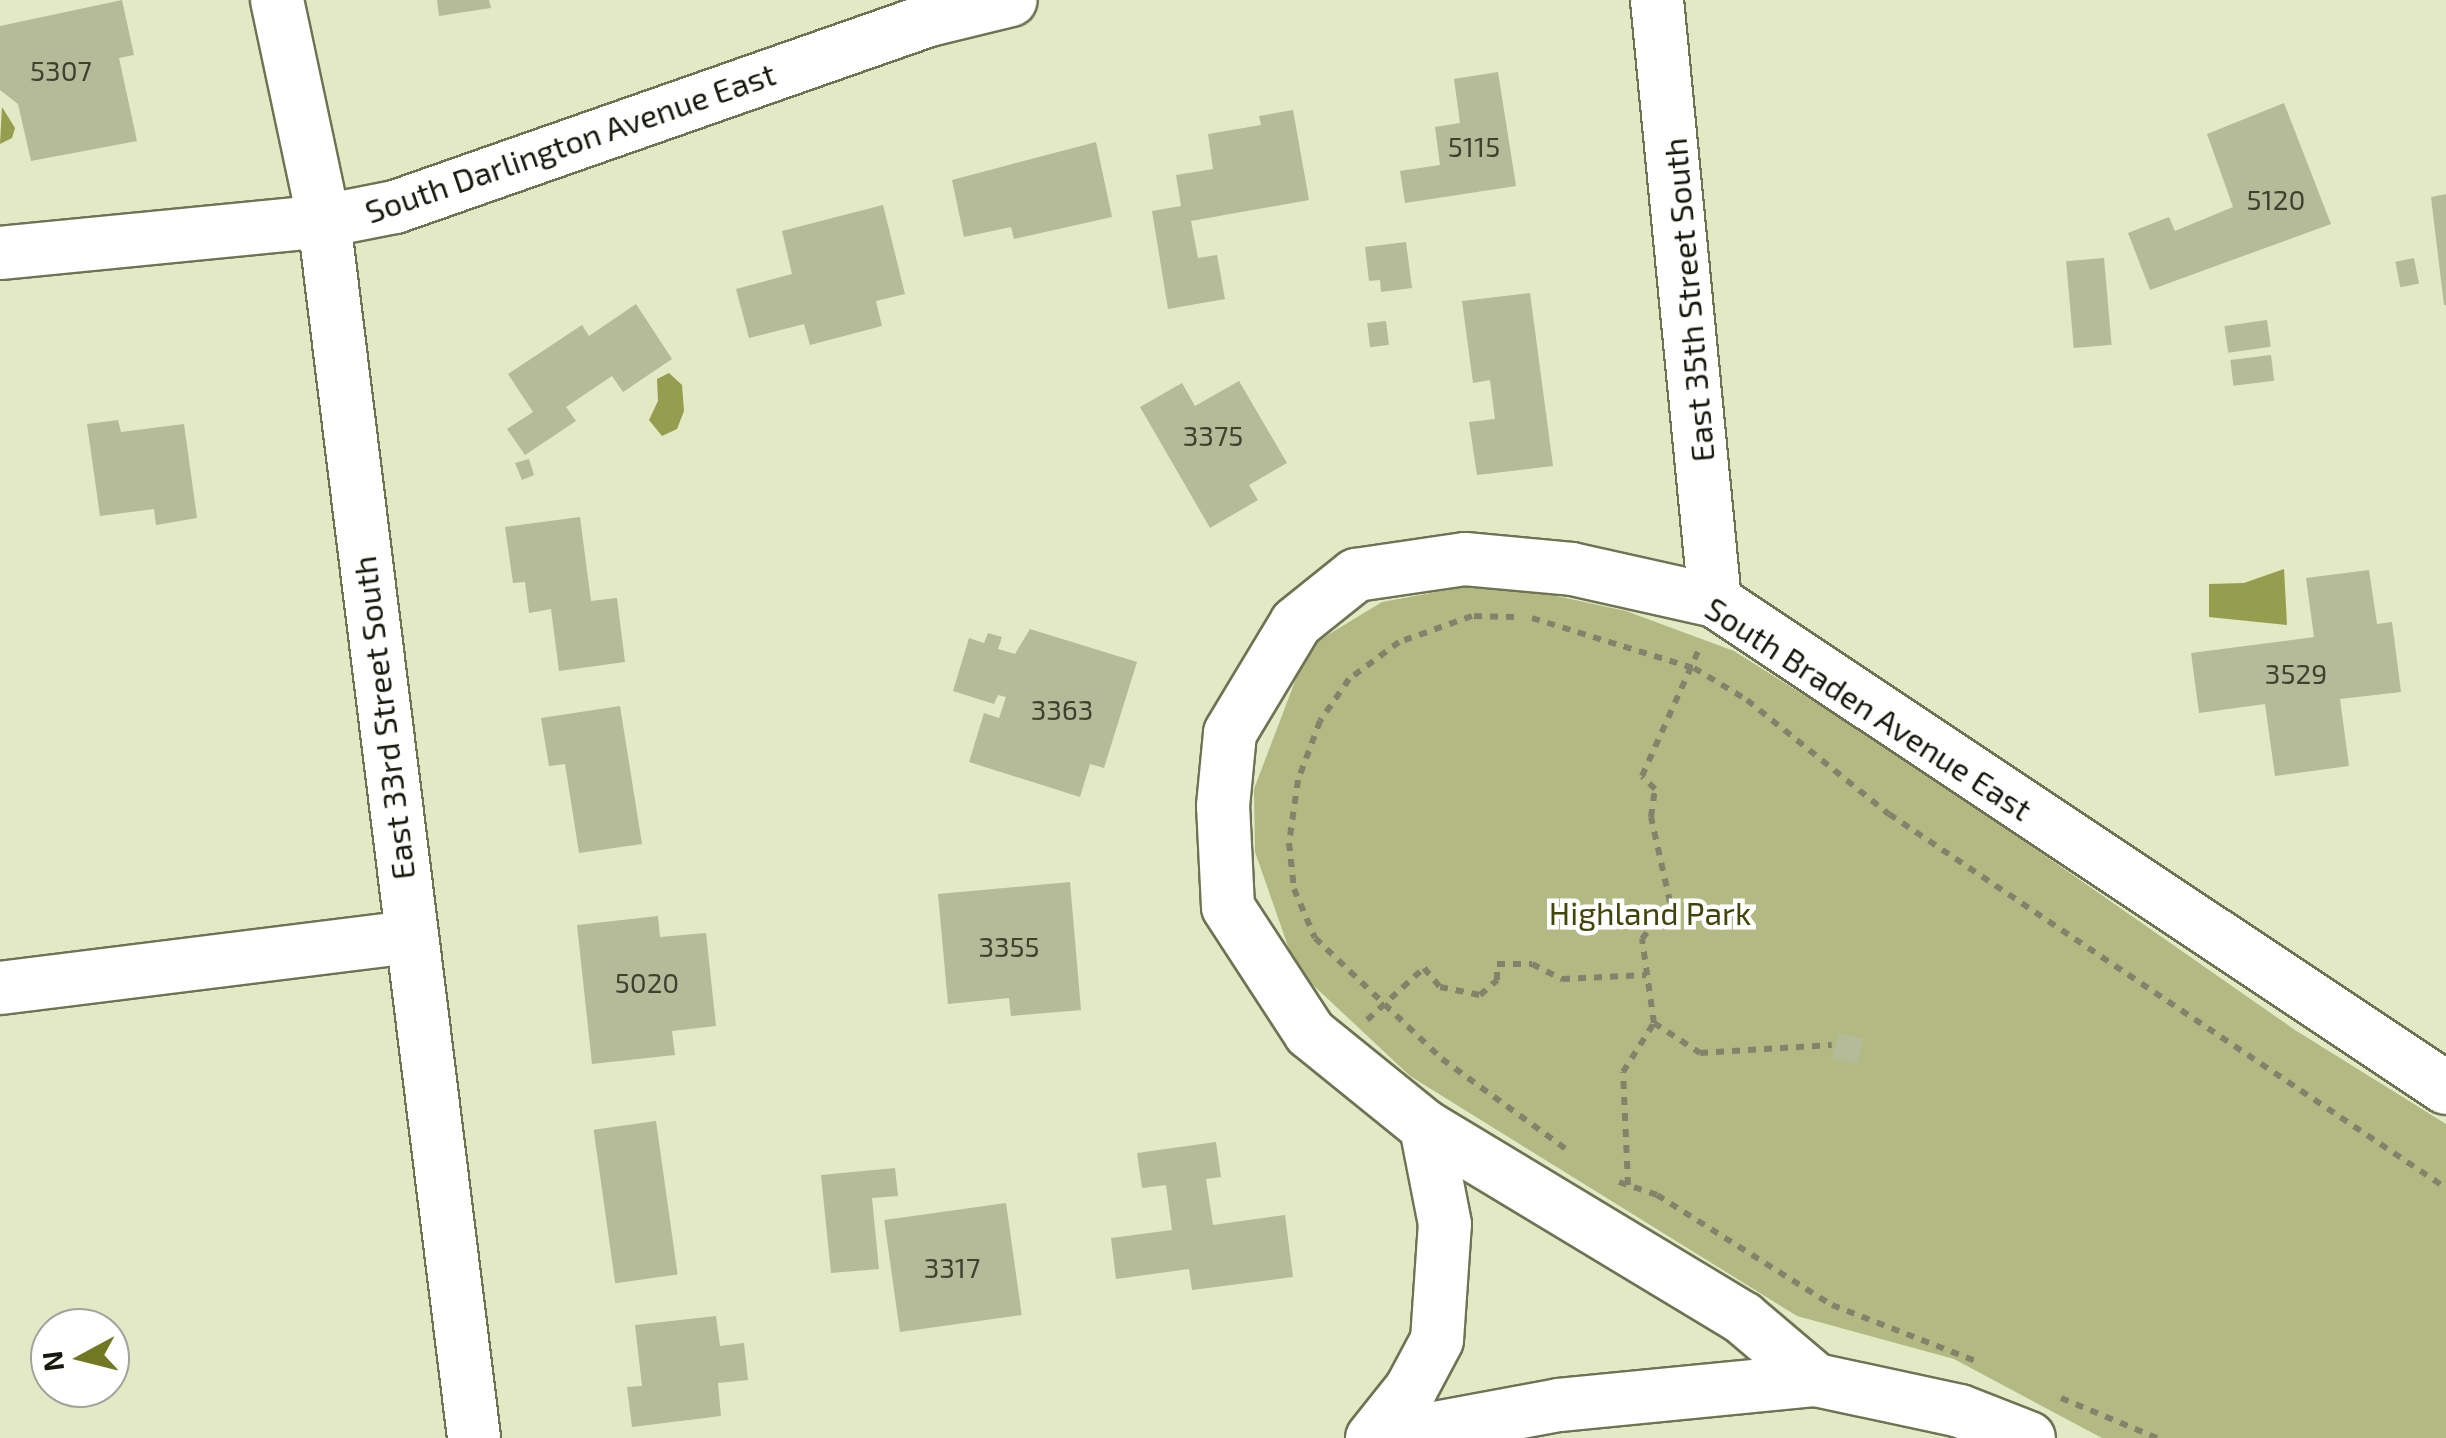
<!DOCTYPE html>
<html>
<head>
<meta charset="utf-8">
<style>
  body { margin:0 }
  #map { position:relative; width:2446px; height:1438px; overflow:hidden; background:#e3e8c5; font-family:"Exo 2",sans-serif }
  div>[style] { position:absolute }
  [style*='--x'] { left:calc(var(--x)*1px); top:calc(var(--y)*1px); width:calc(var(--w)*1px); rotate:calc(var(--a)*1deg) }
  .green>* { inset:0; background:#b3b983 }
  .water>* { inset:0; background:#959d4f }
  .building>* { inset:0; background:#b5ba98; transform-origin:0 0 }
  .path>* { height:6px; margin-top:-3px; transform-origin:0; background:repeating-linear-gradient(90deg,#81846b 0 8px,transparent 0 16px) }
  .roads { filter:drop-shadow(2px 0 #6f7353) drop-shadow(-2px 0 #6f7353) drop-shadow(0 2px #6f7353) drop-shadow(0 -2px #6f7353) }
  .minor>* { height:52px; margin:-26px; padding:0 26px; transform-origin:26px; border-radius:26px; background:#fff }
  span { translate:-50% -50%; white-space:nowrap; text-align:center; line-height:1.15; -webkit-text-stroke:9px #fff; paint-order:stroke }
  .number-label { font-size:28px; color:#3f412f }
  .number-label span { -webkit-text-stroke-width:0 }
  .street-label { font-size:32px; color:#18190c }
  .park-label { font-size:32px; color:#414508 }
  .north { position:absolute; left:30px; top:1308px; width:100px; height:100px; box-sizing:border-box; background:#fff; border:2px solid #a3a39e; border-radius:50%; rotate:263deg; font-size:28px; font-weight:700; line-height:40px; text-align:center; color:#18190c }
  .north::after { content:''; display:block; margin:auto; width:35px; height:45px; background:#727821; clip-path:polygon(50% 0,100% 100%,50% 72%,0 100%) }
</style>
</head>
<body>
<div id="map">
  <div class="green">
    <i style="clip-path:polygon(1491px 582px,1626px 611px,1734px 651px,1918px 767px,2295px 1030px,2446px 1124px,2446px 1438px,2102px 1438px,1954px 1359px,1797px 1316px,1410px 1076px,1296px 969px,1255px 852px,1254px 789px,1308px 647px,1382px 602px)"></i>
  </div>
  <div class="water">
    <i style="clip-path:polygon(2px 107px,15px 128px,12px 138px,0 144px)"></i>
    <i style="clip-path:polygon(669px 373px,682px 385px,684px 411px,677px 429px,662px 436px,649px 420px,658px 401px,657px 379px)"></i>
    <i style="clip-path:polygon(2284px 569px,2287px 625px,2209px 617px,2209px 584px,2244px 583px)"></i>
  </div>
  <div class="building">
    <i style="clip-path:polygon(122px 0,134px 55px,119px 58px,137px 141px,31px 161px,18px 104px,0 90px,0 26px)"></i>
    <i style="clip-path:polygon(437px 0,489px 0,491px 8px,439px 16px)"></i>
    <i style="clip-path:polygon(1498px 72px,1516px 186px,1405px 203px,1400px 171px,1440px 165px,1435px 127px,1460px 123px,1454px 79px)"></i>
    <i style="clip-path:polygon(2284px 103px,2331px 224px,2150px 290px,2128px 233px,2169px 217px,2175px 231px,2233px 207px,2207px 134px)"></i>
    <i style="clip-path:polygon(1293px 110px,1309px 200px,1191px 221px,1198px 258px,1217px 255px,1225px 299px,1168px 309px,1152px 211px,1181px 206px,1176px 175px,1213px 169px,1208px 134px,1261px 125px,1259px 116px)"></i>
    <i style="clip-path:polygon(1096px 142px,1112px 217px,1014px 239px,1011px 227px,964px 237px,952px 180px)"></i>
    <i style="clip-path:polygon(2446px 194px,2446px 305px,2444px 305px,2431px 197px)"></i>
    <i style="clip-path:polygon(883px 205px,905px 294px,876px 301px,882px 326px,810px 345px,804px 324px,749px 338px,736px 289px,792px 274px,782px 231px)"></i>
    <i style="clip-path:polygon(1406px 242px,1412px 288px,1381px 292px,1380px 280px,1369px 281px,1365px 247px)"></i>
    <i style="left:2104px;top:258px;width:87px;height:38px;rotate:85deg"></i>
    <i style="left:2414px;top:258px;width:26px;height:19px;rotate:79deg"></i>
    <i style="clip-path:polygon(1530px 293px,1553px 466px,1477px 475px,1469px 422px,1495px 419px,1490px 380px,1473px 383px,1462px 301px)"></i>
    <i style="clip-path:polygon(636px 304px,672px 359px,623px 392px,612px 376px,566px 407px,576px 421px,525px 455px,507px 429px,533px 412px,508px 374px,582px 325px,589px 336px)"></i>
    <i style="left:2267px;top:320px;width:27px;height:43px;rotate:82deg"></i>
    <i style="left:1386px;top:321px;width:24px;height:19px;rotate:83deg"></i>
    <i style="left:2271px;top:355px;width:26px;height:41px;rotate:83deg"></i>
    <i style="clip-path:polygon(1239px 381px,1287px 463px,1249px 485px,1258px 500px,1210px 528px,1140px 407px,1182px 383px,1195px 406px)"></i>
    <i style="clip-path:polygon(118px 420px,121px 432px,184px 424px,197px 518px,156px 525px,154px 509px,100px 516px,87px 424px)"></i>
    <i style="clip-path:polygon(529px 459px,534px 475px,522px 480px,515px 463px)"></i>
    <i style="clip-path:polygon(580px 517px,591px 601px,617px 598px,625px 662px,559px 671px,551px 609px,529px 613px,525px 582px,513px 583px,505px 527px)"></i>
    <i style="clip-path:polygon(2369px 570px,2377px 624px,2392px 622px,2401px 692px,2340px 699px,2349px 766px,2275px 776px,2265px 704px,2199px 713px,2191px 653px,2314px 637px,2306px 578px)"></i>
    <i style="clip-path:polygon(1030px 629px,1137px 662px,1104px 768px,1090px 764px,1080px 797px,969px 762px,984px 713px,999px 718px,1006px 697px,998px 695px,994px 704px,953px 691px,969px 638px,984px 643px,988px 633px,1002px 637px,998px 649px,1015px 654px)"></i>
    <i style="clip-path:polygon(620px 706px,642px 844px,579px 853px,565px 764px,549px 766px,541px 718px)"></i>
    <i style="clip-path:polygon(1070px 882px,1081px 1010px,1011px 1016px,1009px 998px,948px 1004px,938px 894px)"></i>
    <i style="clip-path:polygon(658px 916px,660px 937px,706px 933px,716px 1026px,672px 1031px,675px 1055px,592px 1064px,577px 925px)"></i>
    <i style="left:1838px;top:1033px;width:26px;height:26px;rotate:13deg"></i>
    <i style="left:656px;top:1121px;width:155px;height:63px;rotate:82deg"></i>
    <i style="clip-path:polygon(1216px 1142px,1221px 1177px,1206px 1179px,1213px 1225px,1285px 1215px,1293px 1277px,1192px 1290px,1189px 1269px,1116px 1279px,1111px 1238px,1172px 1230px,1166px 1185px,1142px 1188px,1137px 1153px)"></i>
    <i style="clip-path:polygon(895px 1168px,898px 1196px,872px 1198px,879px 1269px,831px 1273px,821px 1175px)"></i>
    <i style="left:1006px;top:1203px;width:113px;height:123px;rotate:82deg"></i>
    <i style="clip-path:polygon(716px 1316px,720px 1346px,744px 1343px,748px 1380px,718px 1383px,721px 1416px,632px 1427px,627px 1387px,642px 1386px,635px 1325px)"></i>
  </div>
  <div class="path">
    <i style="--x:1514;--y:617;--w:42;--a:-178.6"></i>
    <i style="--x:1472;--y:616;--w:77;--a:160.4"></i>
    <i style="--x:1399;--y:642;--w:62;--a:143.5"></i>
    <i style="--x:1349;--y:679;--w:51;--a:124.6"></i>
    <i style="--x:1320;--y:721;--w:63;--a:110.4"></i>
    <i style="--x:1298;--y:780;--w:64;--a:98.1"></i>
    <i style="--x:1289;--y:843;--w:46;--a:83.8"></i>
    <i style="--x:1294;--y:889;--w:53;--a:66.8"></i>
    <i style="--x:1315;--y:938;--w:175;--a:43.6"></i>
    <i style="--x:1442;--y:1059;--w:158;--a:36"></i>
    <i style="--x:1532;--y:618;--w:170;--a:17.2"></i>
    <i style="--x:1694;--y:668;--w:62;--a:31.1"></i>
    <i style="--x:1747;--y:700;--w:182;--a:38.8"></i>
    <i style="--x:1889;--y:814;--w:671;--a:33.88"></i>
    <i style="--x:1367;--y:1020;--w:77;--a:-42.4"></i>
    <i style="--x:1424;--y:968;--w:25;--a:50"></i>
    <i style="--x:1440;--y:987;--w:41;--a:11.3"></i>
    <i style="--x:1480;--y:995;--w:23;--a:-41"></i>
    <i style="--x:1497;--y:980;--w:16;--a:-90"></i>
    <i style="--x:1497;--y:964;--w:35;--a:0"></i>
    <i style="--x:1532;--y:964;--w:34;--a:27"></i>
    <i style="--x:1562;--y:979;--w:84;--a:-2.7"></i>
    <i style="--x:1654;--y:1023;--w:55;--a:33.1"></i>
    <i style="--x:1700;--y:1053;--w:132;--a:-3.5"></i>
    <i style="--x:1619;--y:1182;--w:40;--a:18.9"></i>
    <i style="--x:1657;--y:1195;--w:207;--a:32.2"></i>
    <i style="--x:1832;--y:1305;--w:155;--a:21.3"></i>
    <i style="--x:1628;--y:1185;--w:113;--a:-92.5"></i>
    <i style="--x:1623;--y:1072;--w:58;--a:-57.7"></i>
    <i style="--x:1654;--y:1023;--w:85;--a:-98.1"></i>
    <i style="--x:1642;--y:939;--w:46;--a:-52.9"></i>
    <i style="--x:1670;--y:902;--w:87;--a:-102.6"></i>
    <i style="--x:1651;--y:817;--w:28;--a:-82"></i>
    <i style="--x:1655;--y:789;--w:18;--a:-135"></i>
    <i style="--x:1642;--y:776;--w:141;--a:-65.8"></i>
    <i style="--x:2061;--y:1398;--w:104;--a:22.6"></i>
  </div>
  <div class="roads">
    <div class="minor">
      <i style="--x:277;--y:0;--w:226;--a:78"></i>
      <i style="--x:324;--y:221;--w:1226;--a:82.97"></i>
      <i style="--x:1657;--y:0;--w:604;--a:84.49"></i>
      <i style="--x:0;--y:253;--w:326;--a:-5.6"></i>
      <i style="--x:324;--y:221;--w:72;--a:-11.2"></i>
      <i style="--x:395;--y:207;--w:566;--a:-19.3"></i>
      <i style="--x:929;--y:20;--w:84;--a:-13.7"></i>
      <i style="--x:0;--y:988;--w:412;--a:-7.1"></i>
      <i style="--x:1816;--y:1380;--w:96;--a:-139.7"></i>
      <i style="--x:1743;--y:1318;--w:370;--a:-148.9"></i>
      <i style="--x:1426;--y:1127;--w:149;--a:-141"></i>
      <i style="--x:1310;--y:1033;--w:150;--a:-123.1"></i>
      <i style="--x:1228;--y:907;--w:101;--a:-92.8"></i>
      <i style="--x:1223;--y:806;--w:73;--a:-84.5"></i>
      <i style="--x:1230;--y:733;--w:128;--a:-59"></i>
      <i style="--x:1296;--y:623;--w:77;--a:-38.7"></i>
      <i style="--x:1356;--y:575;--w:110;--a:-8.4"></i>
      <i style="--x:1465;--y:559;--w:107;--a:5.3"></i>
      <i style="--x:1572;--y:569;--w:147;--a:12.6"></i>
      <i style="--x:1715;--y:601;--w:878;--a:33.67"></i>
      <i style="--x:1372;--y:1438;--w:63;--a:-51.5"></i>
      <i style="--x:1411;--y:1389;--w:55;--a:-62"></i>
      <i style="--x:1437;--y:1340;--w:116;--a:-86.1"></i>
      <i style="--x:1445;--y:1224;--w:99;--a:-101.1"></i>
      <i style="--x:1381;--y:1438;--w:181;--a:-10.5"></i>
      <i style="--x:1559;--y:1405;--w:258;--a:-5.6"></i>
      <i style="--x:1816;--y:1380;--w:147;--a:12.1"></i>
      <i style="--x:1960;--y:1411;--w:74;--a:21.4"></i>
    </div>
  </div>
  <div class="number-label">
    <span style="left:61px;top:70px">5307</span>
    <span style="left:1474px;top:146px">5115</span>
    <span style="left:2276px;top:199px">5120</span>
    <span style="left:1213px;top:435px">3375</span>
    <span style="left:2296px;top:673px">3529</span>
    <span style="left:1062px;top:709px">3363</span>
    <span style="left:1009px;top:946px">3355</span>
    <span style="left:647px;top:982px">5020</span>
    <span style="left:952px;top:1267px">3317</span>
  </div>
  <div class="street-label">
    <span style="left:570px;top:142px;rotate:-19deg">South Darlington Avenue East</span>
    <span style="left:1688px;top:300px;rotate:-95deg">East 35th Street South</span>
    <span style="left:1869px;top:708px;rotate:33deg">South Braden Avenue East</span>
    <span style="left:383px;top:718px;rotate:-97deg">East 33rd Street South</span>
  </div>
  <div class="park-label">
    <span style="left:1650px;top:912px">Highland Park</span>
  </div>
  <div class="north">N</div>
</div>
</body>
</html>
